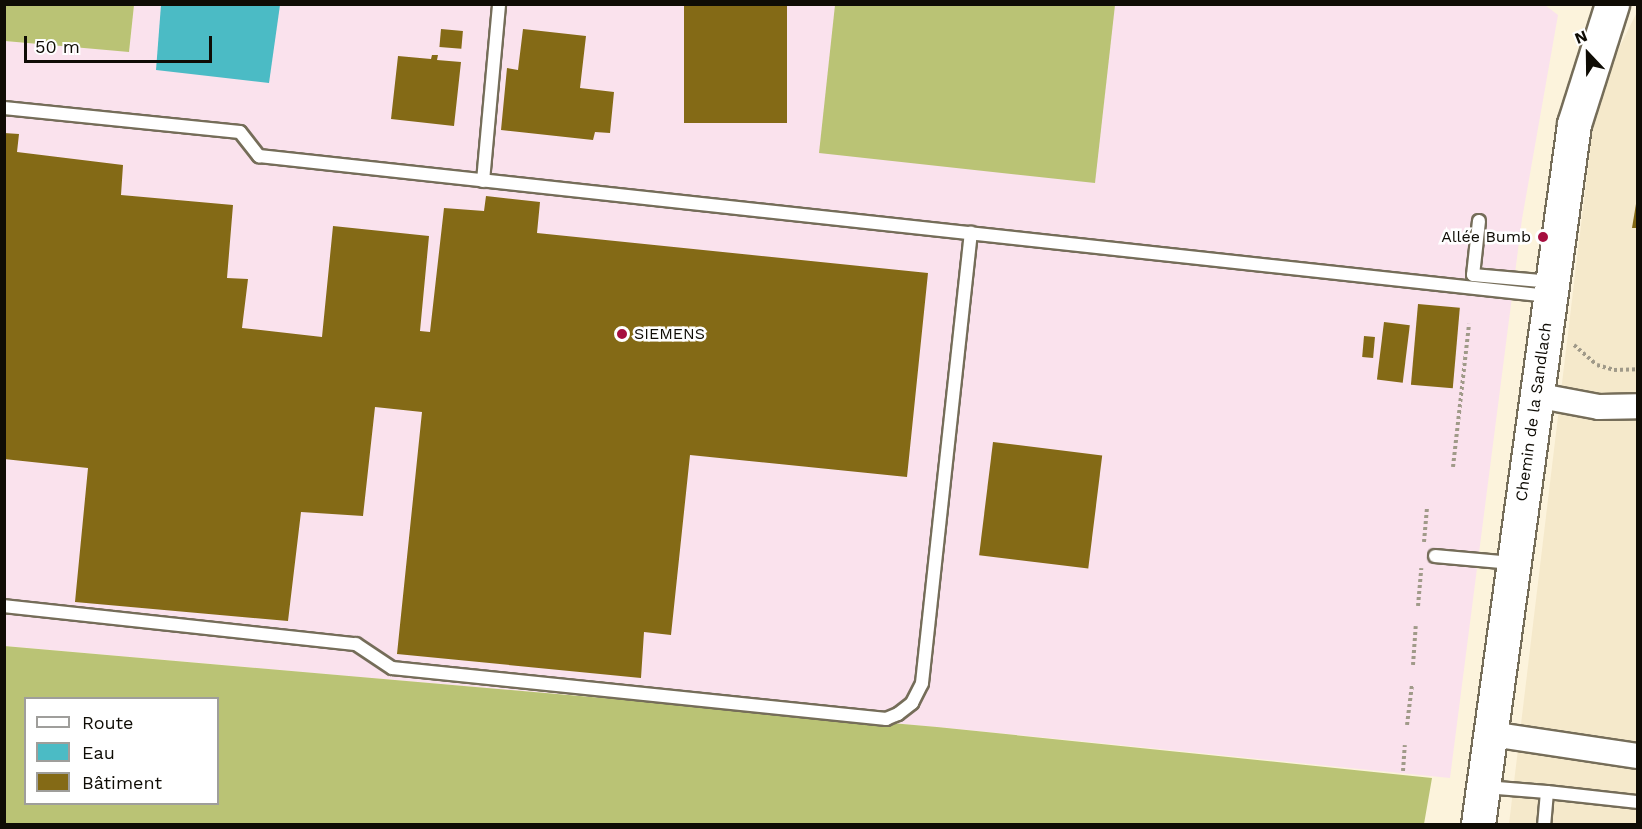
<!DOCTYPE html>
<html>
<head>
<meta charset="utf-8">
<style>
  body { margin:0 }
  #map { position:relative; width:1642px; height:829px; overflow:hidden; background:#fcf3dc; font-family:"Work Sans",sans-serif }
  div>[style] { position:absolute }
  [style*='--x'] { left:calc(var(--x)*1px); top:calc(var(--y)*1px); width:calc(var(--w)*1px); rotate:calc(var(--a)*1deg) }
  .built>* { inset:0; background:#f5e9cb }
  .industrial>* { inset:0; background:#fae2ed }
  .forest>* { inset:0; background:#bac375 }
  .water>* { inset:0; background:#4bbbc5 }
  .building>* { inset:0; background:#846a16; transform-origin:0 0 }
  .path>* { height:4px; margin-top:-2px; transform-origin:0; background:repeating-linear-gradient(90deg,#a09a89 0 3px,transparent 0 6px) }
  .roads { filter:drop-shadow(2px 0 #756d59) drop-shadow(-2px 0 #756d59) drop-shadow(0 2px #756d59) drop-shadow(0 -2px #756d59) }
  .lane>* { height:12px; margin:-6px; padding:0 6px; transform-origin:6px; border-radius:6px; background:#fff }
  .street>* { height:24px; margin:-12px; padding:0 12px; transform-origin:12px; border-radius:12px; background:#fff }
  .secondary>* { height:33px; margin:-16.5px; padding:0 16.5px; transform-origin:16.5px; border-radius:16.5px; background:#fff }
  .dots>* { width:16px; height:16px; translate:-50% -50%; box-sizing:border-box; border:3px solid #fff; border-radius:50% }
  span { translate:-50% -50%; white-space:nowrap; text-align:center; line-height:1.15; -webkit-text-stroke:5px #fff; paint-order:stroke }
  .poi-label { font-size:16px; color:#0f0c05 }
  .right { translate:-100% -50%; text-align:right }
  .left { translate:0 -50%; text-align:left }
  .street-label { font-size:16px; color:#0f0c05 }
  .frame { position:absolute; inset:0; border:6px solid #0f0c05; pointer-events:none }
  .legend { position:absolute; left:24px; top:697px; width:195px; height:108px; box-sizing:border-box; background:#fff; border:2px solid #9f9e9b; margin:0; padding:8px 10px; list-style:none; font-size:18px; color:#0f0c05 }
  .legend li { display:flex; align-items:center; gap:12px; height:30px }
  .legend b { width:30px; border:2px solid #9f9e9b }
  .north { position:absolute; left:1558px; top:24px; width:60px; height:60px; -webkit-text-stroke:4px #fff; paint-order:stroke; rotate:338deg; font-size:16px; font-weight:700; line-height:24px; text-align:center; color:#0f0c05 }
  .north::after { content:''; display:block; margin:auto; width:21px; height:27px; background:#0f0c05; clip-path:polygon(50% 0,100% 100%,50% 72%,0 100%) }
  .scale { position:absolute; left:24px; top:36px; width:188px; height:27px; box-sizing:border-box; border:3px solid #0f0c05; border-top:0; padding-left:8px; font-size:18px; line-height:21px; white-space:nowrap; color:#0f0c05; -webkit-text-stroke:4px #fff; paint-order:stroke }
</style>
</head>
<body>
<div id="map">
  <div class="built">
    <i style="clip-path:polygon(1637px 12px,1637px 824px,1509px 824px,1597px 92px)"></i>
  </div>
  <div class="industrial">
    <i style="clip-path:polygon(134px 4px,1545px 5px,1558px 15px,1522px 219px,1450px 778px,937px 727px,5px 646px,4px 41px,129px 51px)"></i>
  </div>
  <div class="forest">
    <i style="clip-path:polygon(4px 5px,134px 5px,129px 52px,5px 41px)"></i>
    <i style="clip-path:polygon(835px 5px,1115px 5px,1095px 183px,819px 153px)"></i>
    <i style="clip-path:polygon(evenodd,4px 646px,937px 727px,1432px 778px,1424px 824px,5px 824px,4px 646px,26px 698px,218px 698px,218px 804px,26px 804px,26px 698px)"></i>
  </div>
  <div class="water">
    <i style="clip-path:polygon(161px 5px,280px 5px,269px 83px,156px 70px)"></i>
  </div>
  <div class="building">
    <i style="left:684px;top:4px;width:103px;height:119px"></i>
    <i style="left:441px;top:29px;width:22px;height:18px;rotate:5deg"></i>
    <i style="clip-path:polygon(523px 29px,586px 36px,580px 88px,614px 92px,610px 133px,595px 132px,593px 140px,501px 130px,507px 68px,518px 70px)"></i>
    <i style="clip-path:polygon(432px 55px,438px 55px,437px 60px,461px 62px,454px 126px,391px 119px,398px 56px,431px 59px)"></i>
    <i style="clip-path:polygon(4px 133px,19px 134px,17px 152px,123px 165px,121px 195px,233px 205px,227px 278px,248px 279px,242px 328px,322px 337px,333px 226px,429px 236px,420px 331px,430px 332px,444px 208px,484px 211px,486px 196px,540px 202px,537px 233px,928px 273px,907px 477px,690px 455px,671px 635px,644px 632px,641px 678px,397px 654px,422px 412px,375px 407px,363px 516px,301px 512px,288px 621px,75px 602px,88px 468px,4px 459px)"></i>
    <i style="clip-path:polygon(1636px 204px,1638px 204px,1638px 228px,1632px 228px)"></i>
    <i style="left:1418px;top:304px;width:42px;height:81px;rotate:5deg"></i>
    <i style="left:1384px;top:322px;width:26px;height:58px;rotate:7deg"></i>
    <i style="left:1364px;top:336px;width:11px;height:21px;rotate:5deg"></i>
    <i style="left:993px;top:442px;width:110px;height:114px;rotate:7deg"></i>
  </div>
  <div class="path">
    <i style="--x:1574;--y:345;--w:30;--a:41"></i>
    <i style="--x:1597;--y:365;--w:18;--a:16"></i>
    <i style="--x:1614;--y:370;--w:24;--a:-2"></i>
    <i style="--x:1453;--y:467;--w:144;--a:-83.6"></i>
    <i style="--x:1424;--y:542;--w:34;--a:-85"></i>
    <i style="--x:1418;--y:606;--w:38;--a:-85"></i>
    <i style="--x:1413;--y:665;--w:39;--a:-86"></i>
    <i style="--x:1407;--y:725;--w:40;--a:-82.9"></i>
    <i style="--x:1403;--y:771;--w:26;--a:-86"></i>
  </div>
  <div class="roads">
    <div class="lane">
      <i style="--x:4;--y:108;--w:237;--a:5.8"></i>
      <i style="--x:240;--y:132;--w:31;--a:52"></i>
      <i style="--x:259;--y:156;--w:1297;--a:6.2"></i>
      <i style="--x:483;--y:181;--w:178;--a:-84.8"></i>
      <i style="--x:1479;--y:221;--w:54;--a:96.3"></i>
      <i style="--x:1473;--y:275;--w:79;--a:5.1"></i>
      <i style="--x:1435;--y:556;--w:77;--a:5.2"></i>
      <i style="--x:4;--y:606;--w:354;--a:6.2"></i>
      <i style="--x:356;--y:644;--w:43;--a:33.7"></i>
      <i style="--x:392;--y:668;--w:497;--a:5.9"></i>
      <i style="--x:886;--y:719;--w:13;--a:-23"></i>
      <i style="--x:898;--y:714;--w:18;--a:-38"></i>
      <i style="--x:912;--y:703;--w:22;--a:-63"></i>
      <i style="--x:922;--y:683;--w:453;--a:-83.8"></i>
      <i style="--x:1485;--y:787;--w:62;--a:4.6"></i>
      <i style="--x:1547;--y:792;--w:32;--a:95"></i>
      <i style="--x:1547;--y:792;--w:92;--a:6.3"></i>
    </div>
    <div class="street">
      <i style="--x:1535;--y:395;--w:65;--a:10.6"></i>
      <i style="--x:1599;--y:407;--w:39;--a:-1"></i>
      <i style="--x:1491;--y:734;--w:149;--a:8.5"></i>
    </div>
    <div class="secondary">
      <i style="--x:1478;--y:824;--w:707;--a:-82.19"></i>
      <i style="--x:1574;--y:124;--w:126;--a:-72.4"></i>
    </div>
  </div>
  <div class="dots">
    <i style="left:1543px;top:237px;background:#a60e3f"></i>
    <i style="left:622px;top:334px;background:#a60e3f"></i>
  </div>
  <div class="poi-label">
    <span class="right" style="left:1531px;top:237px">Allée Bumb</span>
    <span class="left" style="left:634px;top:334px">SIEMENS</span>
  </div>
  <div class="street-label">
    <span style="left:1534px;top:412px;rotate:-82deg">Chemin de la Sandlach</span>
  </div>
  <div class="frame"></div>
  <ul class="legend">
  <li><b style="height:8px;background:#fff"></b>Route</li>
  <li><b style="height:16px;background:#4bbbc5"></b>Eau</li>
  <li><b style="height:16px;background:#846a16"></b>Bâtiment</li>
  </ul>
  <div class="north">N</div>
  <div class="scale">50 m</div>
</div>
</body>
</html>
